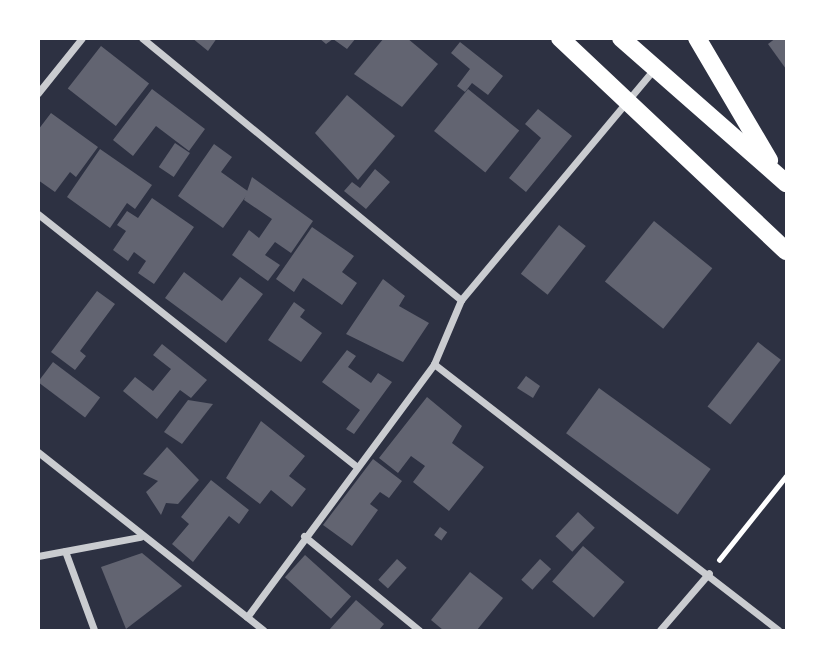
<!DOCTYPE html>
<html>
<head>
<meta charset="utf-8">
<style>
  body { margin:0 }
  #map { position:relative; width:825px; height:669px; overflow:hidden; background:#2d3142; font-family:Inter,sans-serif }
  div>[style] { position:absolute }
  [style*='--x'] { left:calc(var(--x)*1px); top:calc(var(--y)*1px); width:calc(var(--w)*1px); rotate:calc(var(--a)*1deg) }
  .building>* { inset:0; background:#626471; transform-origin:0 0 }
  .path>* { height:4.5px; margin:-2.25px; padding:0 2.25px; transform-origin:2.25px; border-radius:2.25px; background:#fff }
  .minor>* { height:7px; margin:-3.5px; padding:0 3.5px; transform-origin:3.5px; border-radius:3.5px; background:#caccd0 }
  .primary>* { height:18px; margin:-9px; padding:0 9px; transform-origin:9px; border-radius:9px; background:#fff }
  span { translate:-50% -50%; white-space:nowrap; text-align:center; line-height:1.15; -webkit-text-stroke:6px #fff; paint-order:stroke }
  .frame { position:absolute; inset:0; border:40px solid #fff; pointer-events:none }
</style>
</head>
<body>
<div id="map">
  <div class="building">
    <i style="clip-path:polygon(192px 38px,217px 38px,208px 51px)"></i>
    <i style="clip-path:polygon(319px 38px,356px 38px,347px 49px,333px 39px,326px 44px)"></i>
    <i style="clip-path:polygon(384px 38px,407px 38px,438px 64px,402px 107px,354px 74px)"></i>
    <i style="clip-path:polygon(776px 38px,786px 38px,786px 69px,768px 44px)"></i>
    <i style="clip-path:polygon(460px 42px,503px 76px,488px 95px,472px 83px,465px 92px,457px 86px,470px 69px,451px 53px)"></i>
    <i style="left:101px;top:46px;width:61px;height:54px;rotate:38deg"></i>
    <i style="clip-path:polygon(152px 89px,205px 129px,189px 151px,156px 126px,133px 156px,113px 140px)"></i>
    <i style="left:468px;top:89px;width:66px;height:54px;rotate:39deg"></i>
    <i style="clip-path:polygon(347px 95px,395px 136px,358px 180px,315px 133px)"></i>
    <i style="clip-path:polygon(538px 109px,572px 136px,526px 192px,509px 178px,541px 138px,525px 124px)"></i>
    <i style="clip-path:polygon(51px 113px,98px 147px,76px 177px,70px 172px,55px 192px,38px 180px,38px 130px)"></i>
    <i style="left:175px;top:143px;width:18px;height:29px;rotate:34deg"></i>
    <i style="clip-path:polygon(214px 144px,232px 157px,221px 172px,249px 192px,223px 228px,178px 196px)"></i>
    <i style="clip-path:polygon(100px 149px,152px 185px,135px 209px,127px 203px,110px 228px,67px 197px)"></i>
    <i style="clip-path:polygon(375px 169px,390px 182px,366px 209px,344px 191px,352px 182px,360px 188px)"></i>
    <i style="clip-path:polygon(252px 177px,313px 221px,291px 253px,275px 242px,265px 255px,280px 265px,268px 281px,232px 255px,249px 230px,259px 238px,272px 219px,244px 200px)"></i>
    <i style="clip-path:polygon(152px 198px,194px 227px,154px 284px,138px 273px,146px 261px,134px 252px,128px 261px,113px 250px,126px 231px,117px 225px,127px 211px,138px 218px)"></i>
    <i style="left:654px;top:221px;width:75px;height:78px;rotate:39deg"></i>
    <i style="left:559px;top:225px;width:34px;height:62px;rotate:38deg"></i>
    <i style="clip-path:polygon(312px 227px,354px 256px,342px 272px,357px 283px,342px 305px,303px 278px,294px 292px,276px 279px)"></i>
    <i style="clip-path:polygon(184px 272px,222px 301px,240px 277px,263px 294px,226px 343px,165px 298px)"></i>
    <i style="clip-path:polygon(383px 279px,405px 296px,399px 306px,429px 323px,403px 362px,346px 334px)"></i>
    <i style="clip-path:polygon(97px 291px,115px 304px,80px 351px,86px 356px,75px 370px,51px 352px)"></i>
    <i style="clip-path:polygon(294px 302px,305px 310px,300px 317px,322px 333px,301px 362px,268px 340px)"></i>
    <i style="left:758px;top:342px;width:29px;height:82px;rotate:38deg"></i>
    <i style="clip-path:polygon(162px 344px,207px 380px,191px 398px,180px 390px,157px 419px,123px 391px,135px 377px,153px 391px,171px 369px,153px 355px)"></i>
    <i style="clip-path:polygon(347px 350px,356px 356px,348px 367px,371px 383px,378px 373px,392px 382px,354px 434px,346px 429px,360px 410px,322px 382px)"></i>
    <i style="left:53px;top:362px;width:59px;height:25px;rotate:37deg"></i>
    <i style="clip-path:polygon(526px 376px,540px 386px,533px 398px,517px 388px)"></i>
    <i style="left:599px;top:388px;width:138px;height:56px;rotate:36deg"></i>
    <i style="clip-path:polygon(427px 397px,462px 426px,452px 443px,484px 467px,449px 511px,413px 482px,425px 466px,411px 456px,398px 473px,379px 458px)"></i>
    <i style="clip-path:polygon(188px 400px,213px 404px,182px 444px,164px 432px)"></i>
    <i style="clip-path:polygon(261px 421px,305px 456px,289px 476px,306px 489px,292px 507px,271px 490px,260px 504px,226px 478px)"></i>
    <i style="clip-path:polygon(167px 447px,199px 480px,178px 504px,166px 503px,161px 515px,146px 492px,158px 481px,143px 474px)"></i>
    <i style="clip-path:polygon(373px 459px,402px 481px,389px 498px,380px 492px,370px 504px,378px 510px,352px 546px,323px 525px)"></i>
    <i style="clip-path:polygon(211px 480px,249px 510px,239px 524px,229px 516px,193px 562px,172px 544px,189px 524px,181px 517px)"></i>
    <i style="left:578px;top:512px;width:23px;height:33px;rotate:43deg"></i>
    <i style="left:440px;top:527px;width:9px;height:10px;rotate:36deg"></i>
    <i style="left:583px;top:546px;width:55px;height:47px;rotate:41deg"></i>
    <i style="clip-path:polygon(142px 553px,182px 586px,126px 629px,101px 567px)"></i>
    <i style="left:305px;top:555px;width:62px;height:30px;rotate:42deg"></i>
    <i style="left:397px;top:559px;width:13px;height:28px;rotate:42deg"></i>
    <i style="left:540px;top:559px;width:15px;height:28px;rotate:42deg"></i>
    <i style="clip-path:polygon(470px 572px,503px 598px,477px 630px,443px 630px,431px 620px)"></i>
    <i style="clip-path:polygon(356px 600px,384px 624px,379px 630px,329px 630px)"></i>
  </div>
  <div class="path">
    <i style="--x:719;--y:560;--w:107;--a:-51.4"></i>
  </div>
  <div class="minor">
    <i style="--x:142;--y:38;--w:413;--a:39.4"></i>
    <i style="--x:38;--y:93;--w:70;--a:-51.3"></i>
    <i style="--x:38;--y:214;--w:404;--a:38.4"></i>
    <i style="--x:434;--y:364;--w:435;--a:37.7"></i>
    <i style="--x:38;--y:452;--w:287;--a:38.3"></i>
    <i style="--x:304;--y:536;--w:149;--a:39.3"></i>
    <i style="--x:65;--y:551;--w:84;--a:69.8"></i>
    <i style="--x:38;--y:556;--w:104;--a:-10.6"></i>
    <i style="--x:247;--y:617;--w:315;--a:-53.5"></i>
    <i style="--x:434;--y:364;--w:69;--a:-67.1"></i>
    <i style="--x:461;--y:300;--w:300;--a:-50.1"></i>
    <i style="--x:660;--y:630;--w:75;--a:-49.3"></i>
  </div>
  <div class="primary">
    <i style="--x:560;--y:38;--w:311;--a:43.3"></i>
    <i style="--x:621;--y:38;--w:220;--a:41.3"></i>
    <i style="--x:697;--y:38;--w:142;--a:59.5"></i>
  </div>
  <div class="frame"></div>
</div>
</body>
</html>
